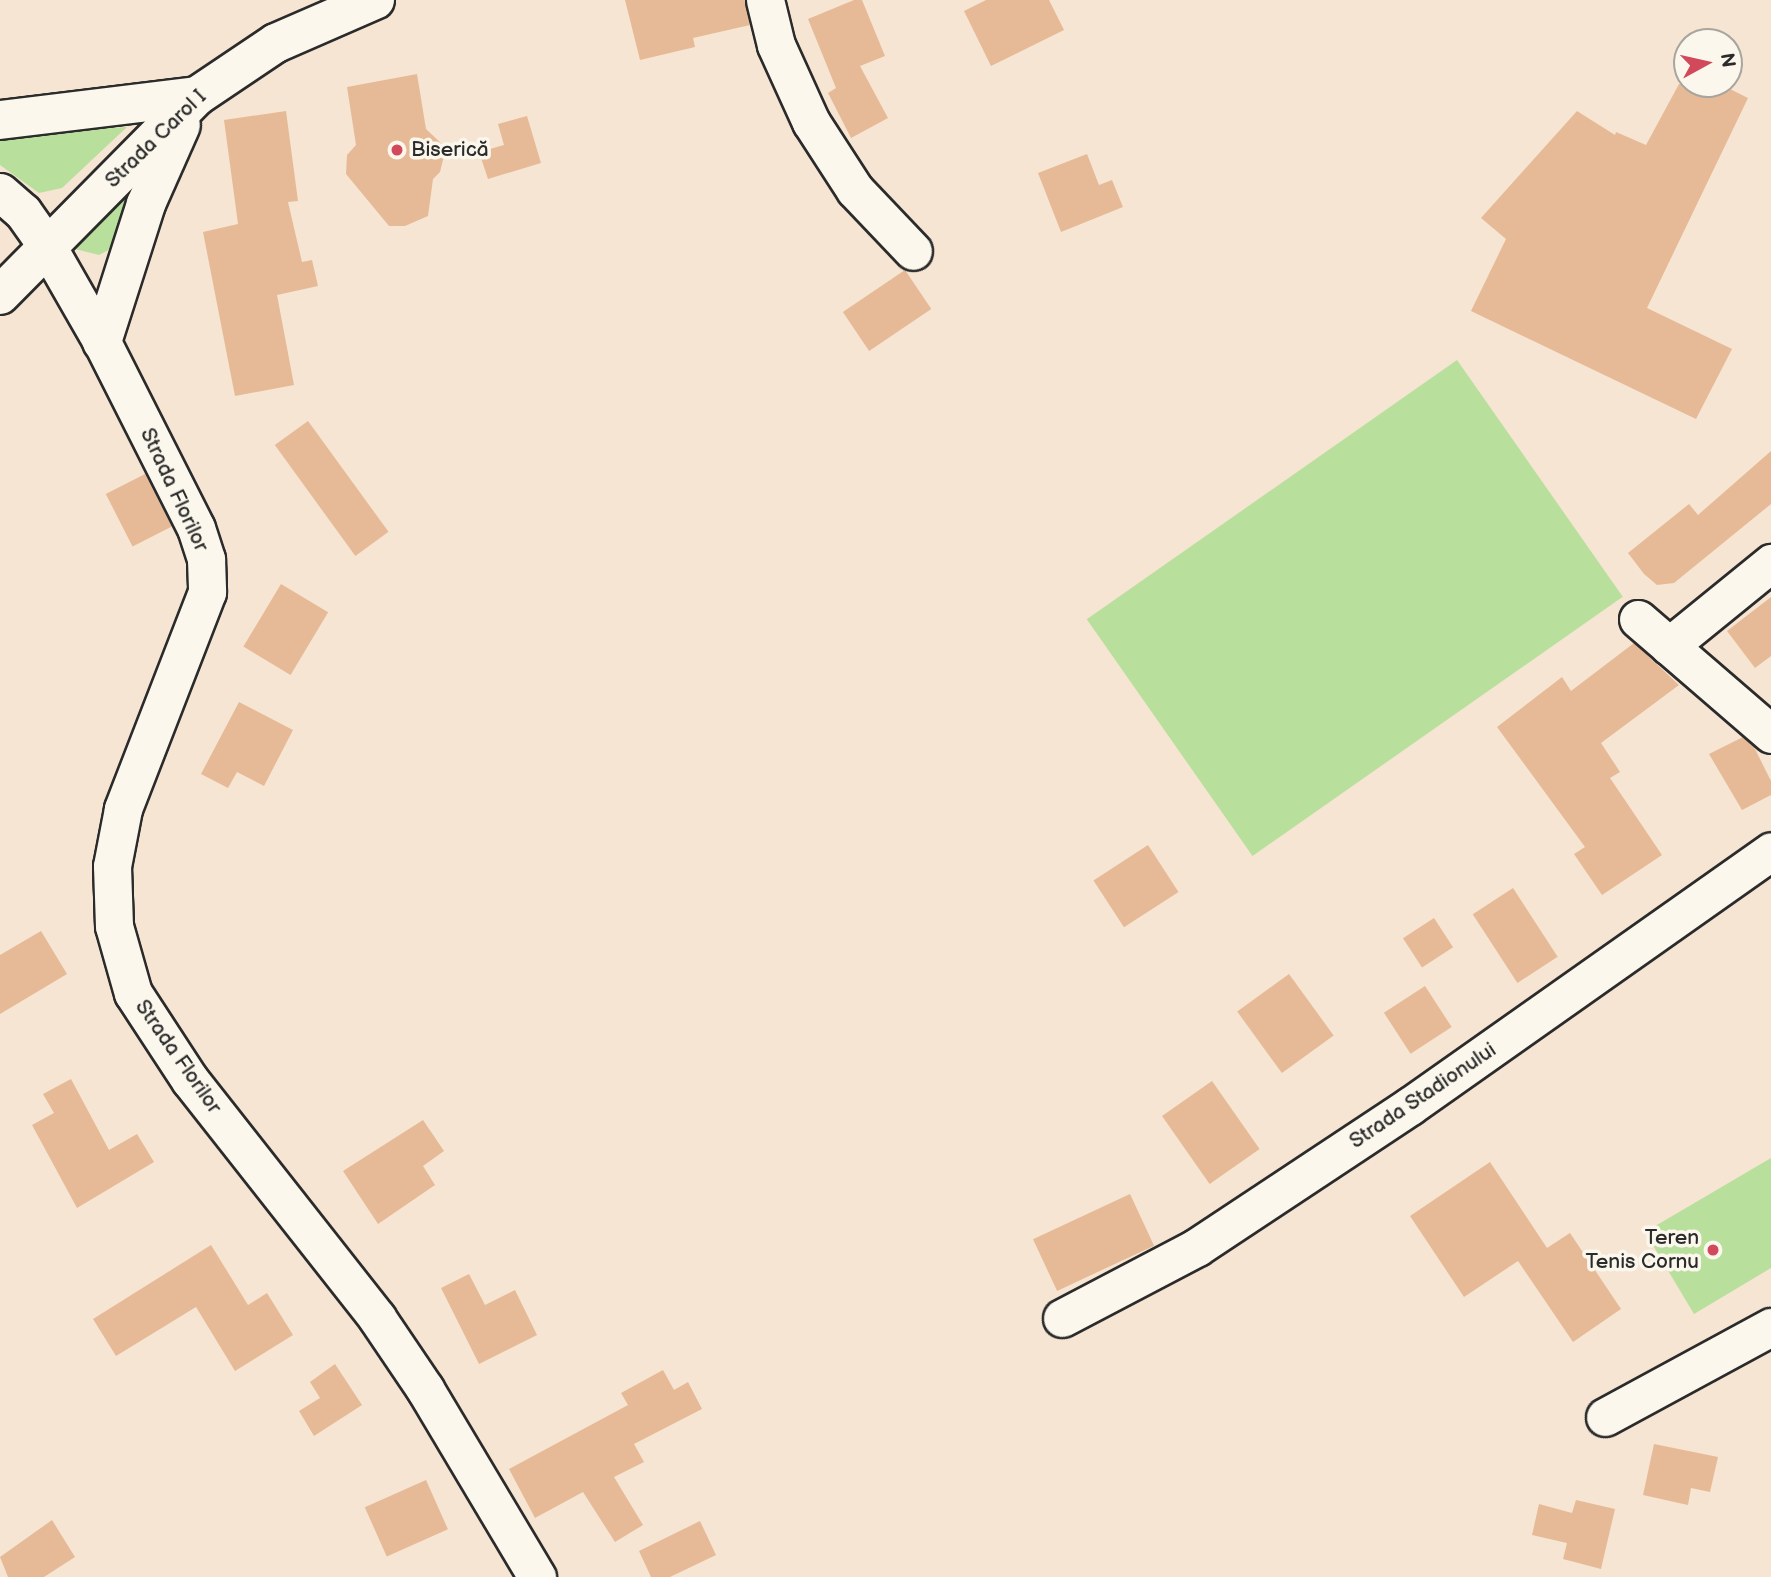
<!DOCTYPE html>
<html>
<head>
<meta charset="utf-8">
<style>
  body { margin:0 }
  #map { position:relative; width:1771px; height:1577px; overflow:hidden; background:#f5e5d2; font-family:"Balsamiq Sans",sans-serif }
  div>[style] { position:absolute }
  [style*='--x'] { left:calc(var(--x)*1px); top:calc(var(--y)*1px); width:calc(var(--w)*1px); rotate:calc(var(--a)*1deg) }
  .green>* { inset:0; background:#b8e09c; transform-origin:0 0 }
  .building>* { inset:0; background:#e7ba97; transform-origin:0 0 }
  .roads { filter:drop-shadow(2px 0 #2b2b2b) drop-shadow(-2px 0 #2b2b2b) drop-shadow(0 2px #2b2b2b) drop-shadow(0 -2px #2b2b2b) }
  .street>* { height:37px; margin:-18.5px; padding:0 18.5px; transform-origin:18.5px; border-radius:18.5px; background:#fbf7ec }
  .secondary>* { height:38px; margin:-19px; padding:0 19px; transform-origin:19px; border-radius:19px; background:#fbf7ec }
  .dots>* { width:19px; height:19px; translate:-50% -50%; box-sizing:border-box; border:4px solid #fbf7ec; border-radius:50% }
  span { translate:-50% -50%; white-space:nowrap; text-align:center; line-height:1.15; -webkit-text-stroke:7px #fbf7ec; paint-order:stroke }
  .street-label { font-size:21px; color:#2b2b2b }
  .poi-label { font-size:21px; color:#2b2b2b }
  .left { translate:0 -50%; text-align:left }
  .right { translate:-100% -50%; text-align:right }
  .north { position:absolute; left:1673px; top:28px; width:70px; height:70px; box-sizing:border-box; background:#fbf7ec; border:2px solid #a8a59f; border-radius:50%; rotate:82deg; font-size:19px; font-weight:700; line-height:28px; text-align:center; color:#2b2b2b }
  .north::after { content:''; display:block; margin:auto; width:24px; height:32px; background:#d1495b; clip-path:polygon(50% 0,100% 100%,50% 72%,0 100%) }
</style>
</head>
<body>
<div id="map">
  <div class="green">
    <i style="clip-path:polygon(127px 127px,62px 188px,39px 193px,0 165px,0 136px)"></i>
    <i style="clip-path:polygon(126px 193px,131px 197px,114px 247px,99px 255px,75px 249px,75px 240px)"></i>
    <i style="left:1457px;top:360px;width:289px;height:452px;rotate:55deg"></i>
    <i style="clip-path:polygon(1771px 1158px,1771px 1268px,1694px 1314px,1645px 1232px)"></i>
  </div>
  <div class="building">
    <i style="clip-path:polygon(625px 0,745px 0,750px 25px,693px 38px,695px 47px,640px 60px)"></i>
    <i style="clip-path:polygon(854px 0,862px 0,885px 56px,860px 66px,888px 118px,851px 138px,828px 93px,836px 88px,808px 19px)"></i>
    <i style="clip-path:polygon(986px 0,1049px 0,1064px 30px,991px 66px,964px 11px)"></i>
    <i style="clip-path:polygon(417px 74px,426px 129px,446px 148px,440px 172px,433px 179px,428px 216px,405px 226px,389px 226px,346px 174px,347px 155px,356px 145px,347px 87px)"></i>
    <i style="clip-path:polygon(1679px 84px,1720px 84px,1748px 98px,1647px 308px,1732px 349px,1696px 419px,1471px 311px,1506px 239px,1481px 218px,1577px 111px,1615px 135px,1616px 132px,1646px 145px)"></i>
    <i style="clip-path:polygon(286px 111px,298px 201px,288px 202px,302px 262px,312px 260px,318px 286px,277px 295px,294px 385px,235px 396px,203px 232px,238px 224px,224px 120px)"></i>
    <i style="clip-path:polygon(527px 116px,541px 163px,488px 179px,479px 152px,504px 145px,498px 124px)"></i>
    <i style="clip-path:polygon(1087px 154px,1099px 185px,1112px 180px,1123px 207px,1061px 232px,1038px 173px)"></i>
    <i style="left:905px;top:270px;width:47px;height:75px;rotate:56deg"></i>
    <i style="left:308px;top:421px;width:137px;height:41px;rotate:54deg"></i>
    <i style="clip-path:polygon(1771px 451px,1771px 504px,1674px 583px,1657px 585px,1644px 574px,1628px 553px,1689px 504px,1698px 515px)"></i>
    <i style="left:145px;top:474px;width:59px;height:44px;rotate:63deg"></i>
    <i style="left:281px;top:584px;width:55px;height:73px;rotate:31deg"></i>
    <i style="clip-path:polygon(1771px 597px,1771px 656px,1755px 668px,1727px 631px)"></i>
    <i style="clip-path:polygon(1634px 643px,1679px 685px,1601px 743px,1620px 772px,1610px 778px,1662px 855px,1602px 895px,1574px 854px,1585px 847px,1497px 727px,1562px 677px,1571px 691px)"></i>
    <i style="clip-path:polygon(239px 702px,293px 730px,264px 786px,237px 772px,228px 788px,201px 774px)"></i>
    <i style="clip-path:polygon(1743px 737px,1754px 747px,1771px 781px,1771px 795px,1742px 810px,1709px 754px)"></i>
    <i style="left:1148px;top:845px;width:56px;height:65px;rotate:57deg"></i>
    <i style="left:1513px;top:888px;width:82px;height:48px;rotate:57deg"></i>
    <i style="left:1434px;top:918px;width:35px;height:37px;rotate:57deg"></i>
    <i style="clip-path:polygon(41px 931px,67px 974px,0 1014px,0 955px)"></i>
    <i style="left:1289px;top:974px;width:76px;height:64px;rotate:54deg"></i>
    <i style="left:1425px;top:986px;width:49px;height:49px;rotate:57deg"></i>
    <i style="clip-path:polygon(71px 1079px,109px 1150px,137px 1134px,154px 1162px,77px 1208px,32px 1125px,54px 1113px,43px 1094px)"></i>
    <i style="left:1212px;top:1081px;width:83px;height:61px;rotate:55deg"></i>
    <i style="clip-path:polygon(423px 1120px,444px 1151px,423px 1166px,435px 1185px,378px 1224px,343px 1171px)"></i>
    <i style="clip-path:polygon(1490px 1162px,1547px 1248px,1570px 1233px,1621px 1309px,1573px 1342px,1518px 1261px,1464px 1297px,1410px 1216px)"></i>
    <i style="left:1130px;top:1194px;width:57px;height:107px;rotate:65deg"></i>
    <i style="clip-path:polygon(211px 1245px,248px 1305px,267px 1293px,293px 1335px,235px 1371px,196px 1307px,116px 1356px,93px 1319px)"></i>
    <i style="clip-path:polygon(469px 1274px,485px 1305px,515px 1290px,537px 1335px,479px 1364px,441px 1288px)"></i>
    <i style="clip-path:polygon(335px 1364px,362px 1405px,314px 1436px,299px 1411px,320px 1398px,310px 1382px)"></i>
    <i style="clip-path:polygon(663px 1370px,674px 1390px,688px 1382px,702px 1409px,634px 1444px,644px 1462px,614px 1477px,643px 1525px,615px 1542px,583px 1492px,535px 1518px,509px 1469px,628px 1405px,621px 1393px)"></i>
    <i style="clip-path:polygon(1654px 1444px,1718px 1457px,1710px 1492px,1691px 1488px,1688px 1505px,1643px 1495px)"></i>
    <i style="left:426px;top:1480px;width:54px;height:67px;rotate:66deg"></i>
    <i style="clip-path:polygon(1576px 1500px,1615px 1509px,1601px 1569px,1563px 1559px,1567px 1543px,1532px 1535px,1539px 1504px,1572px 1513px)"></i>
    <i style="clip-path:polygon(52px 1520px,75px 1557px,44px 1577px,8px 1577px,0 1557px)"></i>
    <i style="clip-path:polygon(700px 1521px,716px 1555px,670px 1577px,651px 1577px,639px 1551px)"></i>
  </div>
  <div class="roads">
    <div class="street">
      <i style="--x:765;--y:0;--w:46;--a:76.3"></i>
      <i style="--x:776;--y:45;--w:85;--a:65.6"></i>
      <i style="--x:811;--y:122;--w:81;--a:57.1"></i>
      <i style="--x:855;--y:190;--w:84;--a:46.4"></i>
      <i style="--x:0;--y:192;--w:30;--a:41"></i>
      <i style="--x:23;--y:212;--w:42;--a:54.8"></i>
      <i style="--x:47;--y:246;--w:111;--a:60.2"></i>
      <i style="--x:102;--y:342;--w:208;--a:63.2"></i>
      <i style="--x:196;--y:528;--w:33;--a:72"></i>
      <i style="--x:206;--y:559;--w:33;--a:88"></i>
      <i style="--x:207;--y:592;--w:233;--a:111.2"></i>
      <i style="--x:123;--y:809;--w:58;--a:100.9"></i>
      <i style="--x:112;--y:866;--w:60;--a:88.1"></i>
      <i style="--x:114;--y:926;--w:70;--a:74.2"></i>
      <i style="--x:133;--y:993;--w:104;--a:56.8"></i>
      <i style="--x:190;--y:1080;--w:303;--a:51.8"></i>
      <i style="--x:377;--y:1318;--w:86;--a:55.9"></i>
      <i style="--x:425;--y:1389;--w:219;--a:59.2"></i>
      <i style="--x:1638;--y:619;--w:176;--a:40.8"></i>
      <i style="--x:1669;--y:646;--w:132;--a:-39.1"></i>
      <i style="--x:1062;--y:1318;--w:153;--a:-27.7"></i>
      <i style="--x:1197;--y:1247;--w:255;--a:-33.5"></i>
      <i style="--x:1410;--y:1106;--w:442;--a:-35.2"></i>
      <i style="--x:1605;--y:1417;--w:189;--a:-28.5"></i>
    </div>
    <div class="secondary">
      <i style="--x:0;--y:120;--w:198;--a:-6.9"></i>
      <i style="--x:0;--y:295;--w:280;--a:-45.3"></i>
      <i style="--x:197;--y:96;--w:95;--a:-33.9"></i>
      <i style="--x:276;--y:43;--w:108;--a:-23.5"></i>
      <i style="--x:102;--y:342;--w:145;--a:-72.3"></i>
      <i style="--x:146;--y:204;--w:86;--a:-66.1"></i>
    </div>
  </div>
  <div class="dots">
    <i style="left:397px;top:150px;background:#d1495b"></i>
    <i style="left:1713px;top:1250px;background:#d1495b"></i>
  </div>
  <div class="street-label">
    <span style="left:156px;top:139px;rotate:-44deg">Strada Carol I</span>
    <span style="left:174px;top:490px;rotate:65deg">Strada Florilor</span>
    <span style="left:178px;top:1057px;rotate:55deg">Strada Florilor</span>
    <span style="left:1423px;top:1096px;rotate:-34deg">Strada Stadionului</span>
  </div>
  <div class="poi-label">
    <span class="left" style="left:411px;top:150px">Biserică</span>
    <span class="right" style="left:1699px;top:1250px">Teren<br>Tenis Cornu</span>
  </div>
  <div class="north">N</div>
</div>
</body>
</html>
